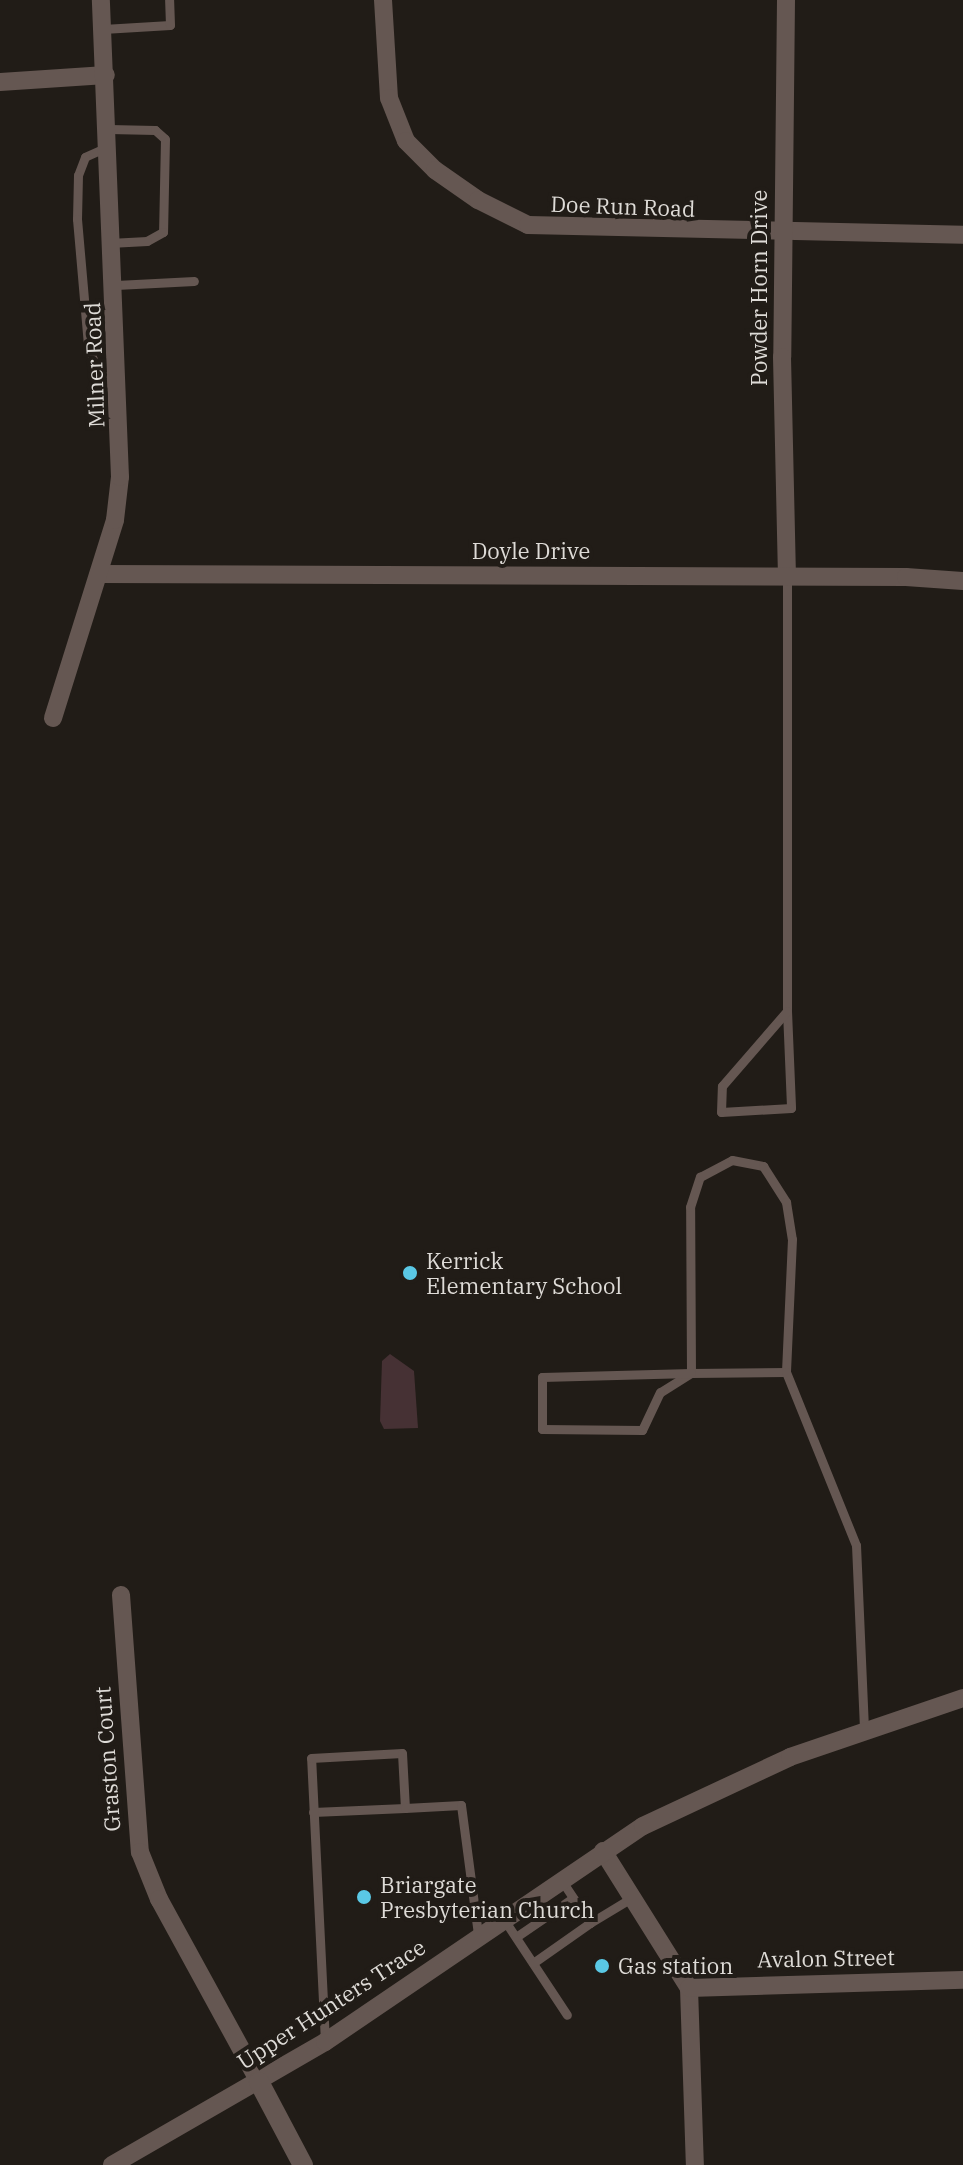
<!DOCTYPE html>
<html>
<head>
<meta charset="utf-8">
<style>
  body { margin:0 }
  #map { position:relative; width:963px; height:2165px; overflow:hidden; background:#211c17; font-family:"IBM Plex Serif",serif }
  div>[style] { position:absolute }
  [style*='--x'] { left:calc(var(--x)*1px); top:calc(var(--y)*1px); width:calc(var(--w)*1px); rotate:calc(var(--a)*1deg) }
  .green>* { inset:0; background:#463134 }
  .service>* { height:9px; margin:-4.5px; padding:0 4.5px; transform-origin:4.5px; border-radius:4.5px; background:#655752 }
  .minor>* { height:18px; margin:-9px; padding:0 9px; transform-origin:9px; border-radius:9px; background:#655752 }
  .tertiary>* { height:20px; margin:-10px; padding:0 10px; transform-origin:10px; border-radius:10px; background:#655752 }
  .dots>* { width:22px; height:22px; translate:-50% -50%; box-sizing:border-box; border:4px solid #211c17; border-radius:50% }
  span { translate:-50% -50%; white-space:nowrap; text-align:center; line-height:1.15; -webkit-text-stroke:8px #211c17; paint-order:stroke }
  .street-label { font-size:22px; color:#dedbd7 }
  .poi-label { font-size:22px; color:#dedbd7 }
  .left { translate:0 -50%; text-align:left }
</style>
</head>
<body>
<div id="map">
  <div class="green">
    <i style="clip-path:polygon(390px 1354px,414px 1371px,418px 1428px,384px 1429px,380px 1421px,382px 1361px)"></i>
  </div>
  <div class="service">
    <i style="--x:103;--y:29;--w:67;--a:-3.4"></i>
    <i style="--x:170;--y:25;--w:25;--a:-92"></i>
    <i style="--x:109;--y:129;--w:46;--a:1.2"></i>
    <i style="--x:155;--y:130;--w:13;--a:42"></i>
    <i style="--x:165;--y:139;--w:93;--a:91.2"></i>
    <i style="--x:163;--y:232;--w:18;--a:151"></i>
    <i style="--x:147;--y:241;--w:33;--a:177"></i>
    <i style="--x:107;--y:147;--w:24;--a:156"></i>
    <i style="--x:85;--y:157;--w:19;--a:111"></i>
    <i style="--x:78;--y:175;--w:44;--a:91.3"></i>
    <i style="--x:77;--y:219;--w:126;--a:85"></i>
    <i style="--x:88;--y:345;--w:23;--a:70"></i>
    <i style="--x:96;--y:367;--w:30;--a:50"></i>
    <i style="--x:116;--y:285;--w:78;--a:-2.9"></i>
    <i style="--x:787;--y:576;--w:435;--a:90"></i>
    <i style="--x:787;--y:1011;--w:97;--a:87.6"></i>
    <i style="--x:791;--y:1108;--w:70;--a:176.7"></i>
    <i style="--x:721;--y:1112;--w:26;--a:-88"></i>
    <i style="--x:722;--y:1086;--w:99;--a:-49.1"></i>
    <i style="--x:786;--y:1372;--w:95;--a:179.4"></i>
    <i style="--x:691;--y:1373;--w:166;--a:-90.3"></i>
    <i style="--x:690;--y:1207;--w:32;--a:-72"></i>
    <i style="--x:700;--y:1177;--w:36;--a:-28"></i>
    <i style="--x:732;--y:1160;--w:32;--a:11"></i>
    <i style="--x:763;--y:1166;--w:43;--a:57.4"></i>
    <i style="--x:786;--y:1202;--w:37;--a:81"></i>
    <i style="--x:792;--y:1239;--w:133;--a:92.6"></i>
    <i style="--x:786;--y:1372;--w:187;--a:68"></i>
    <i style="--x:856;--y:1545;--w:184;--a:87.5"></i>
    <i style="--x:691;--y:1373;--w:36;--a:148"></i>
    <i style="--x:660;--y:1392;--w:42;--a:115.3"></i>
    <i style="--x:642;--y:1430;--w:100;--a:-179.4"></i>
    <i style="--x:542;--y:1429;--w:52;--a:-90"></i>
    <i style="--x:542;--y:1377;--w:149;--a:-1.5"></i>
    <i style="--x:313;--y:1812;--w:92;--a:-2.5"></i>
    <i style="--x:503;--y:1918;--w:116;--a:56.6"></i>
    <i style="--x:590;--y:1923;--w:50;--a:-31.2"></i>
    <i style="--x:516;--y:1937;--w:69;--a:-34.4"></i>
    <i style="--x:533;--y:1963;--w:70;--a:-35.1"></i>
    <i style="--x:590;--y:1923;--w:50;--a:-123.7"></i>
    <i style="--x:325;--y:2042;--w:284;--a:-92.8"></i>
    <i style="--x:311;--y:1758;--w:91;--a:-3.1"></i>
    <i style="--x:402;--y:1753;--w:55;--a:86.9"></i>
    <i style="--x:405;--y:1808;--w:56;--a:-3.1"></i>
    <i style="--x:461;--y:1805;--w:131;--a:82.5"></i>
  </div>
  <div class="minor">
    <i style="--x:383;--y:0;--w:98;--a:86.5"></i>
    <i style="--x:389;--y:98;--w:46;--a:68.4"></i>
    <i style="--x:406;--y:141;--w:41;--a:45"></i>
    <i style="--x:435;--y:170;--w:52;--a:34.9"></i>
    <i style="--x:478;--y:200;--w:56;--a:26.6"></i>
    <i style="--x:528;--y:225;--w:435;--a:1.3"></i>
    <i style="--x:786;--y:0;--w:357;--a:90.6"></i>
    <i style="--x:782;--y:357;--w:219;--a:88.7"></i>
    <i style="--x:0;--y:82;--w:106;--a:-3.8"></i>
    <i style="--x:99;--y:574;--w:807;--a:0.21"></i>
    <i style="--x:906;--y:577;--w:57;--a:4"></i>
    <i style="--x:53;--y:718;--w:207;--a:-72.6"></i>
    <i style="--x:115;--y:520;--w:43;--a:-83.4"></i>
    <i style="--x:120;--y:477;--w:477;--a:-92.3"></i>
    <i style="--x:121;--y:1595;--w:258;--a:85.8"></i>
    <i style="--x:140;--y:1852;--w:51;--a:68"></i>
    <i style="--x:159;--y:1899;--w:209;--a:61.3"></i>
    <i style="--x:603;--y:1851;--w:162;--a:57.9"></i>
    <i style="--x:689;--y:1988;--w:177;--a:88.1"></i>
    <i style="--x:689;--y:1988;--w:274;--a:-1.7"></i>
    <i style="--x:112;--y:2165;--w:246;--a:-30"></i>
    <i style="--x:325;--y:2042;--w:384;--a:-34.2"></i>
    <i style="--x:643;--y:1826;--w:162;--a:-25.1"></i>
    <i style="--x:790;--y:1757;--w:183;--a:-18.8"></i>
  </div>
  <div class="tertiary">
    <i style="--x:259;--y:2082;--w:94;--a:62.1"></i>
  </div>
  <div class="dots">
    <i style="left:410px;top:1273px;background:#5ac8e5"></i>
    <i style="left:364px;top:1897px;background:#5ac8e5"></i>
    <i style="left:602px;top:1966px;background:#5ac8e5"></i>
  </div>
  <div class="street-label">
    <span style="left:623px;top:206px;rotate:2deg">Doe Run Road</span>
    <span style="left:759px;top:288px;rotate:-90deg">Powder Horn Drive</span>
    <span style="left:94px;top:365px;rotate:-92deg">Milner Road</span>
    <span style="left:531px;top:551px">Doyle Drive</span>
    <span style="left:107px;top:1759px;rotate:-94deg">Graston Court</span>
    <span style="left:826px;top:1958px;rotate:-1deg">Avalon Street</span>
    <span style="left:331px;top:2004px;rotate:-33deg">Upper Hunters Trace</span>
  </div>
  <div class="poi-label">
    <span class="left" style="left:426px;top:1273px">Kerrick<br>Elementary School</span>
    <span class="left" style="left:380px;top:1897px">Briargate<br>Presbyterian Church</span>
    <span class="left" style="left:618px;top:1966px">Gas station</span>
  </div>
</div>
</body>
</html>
